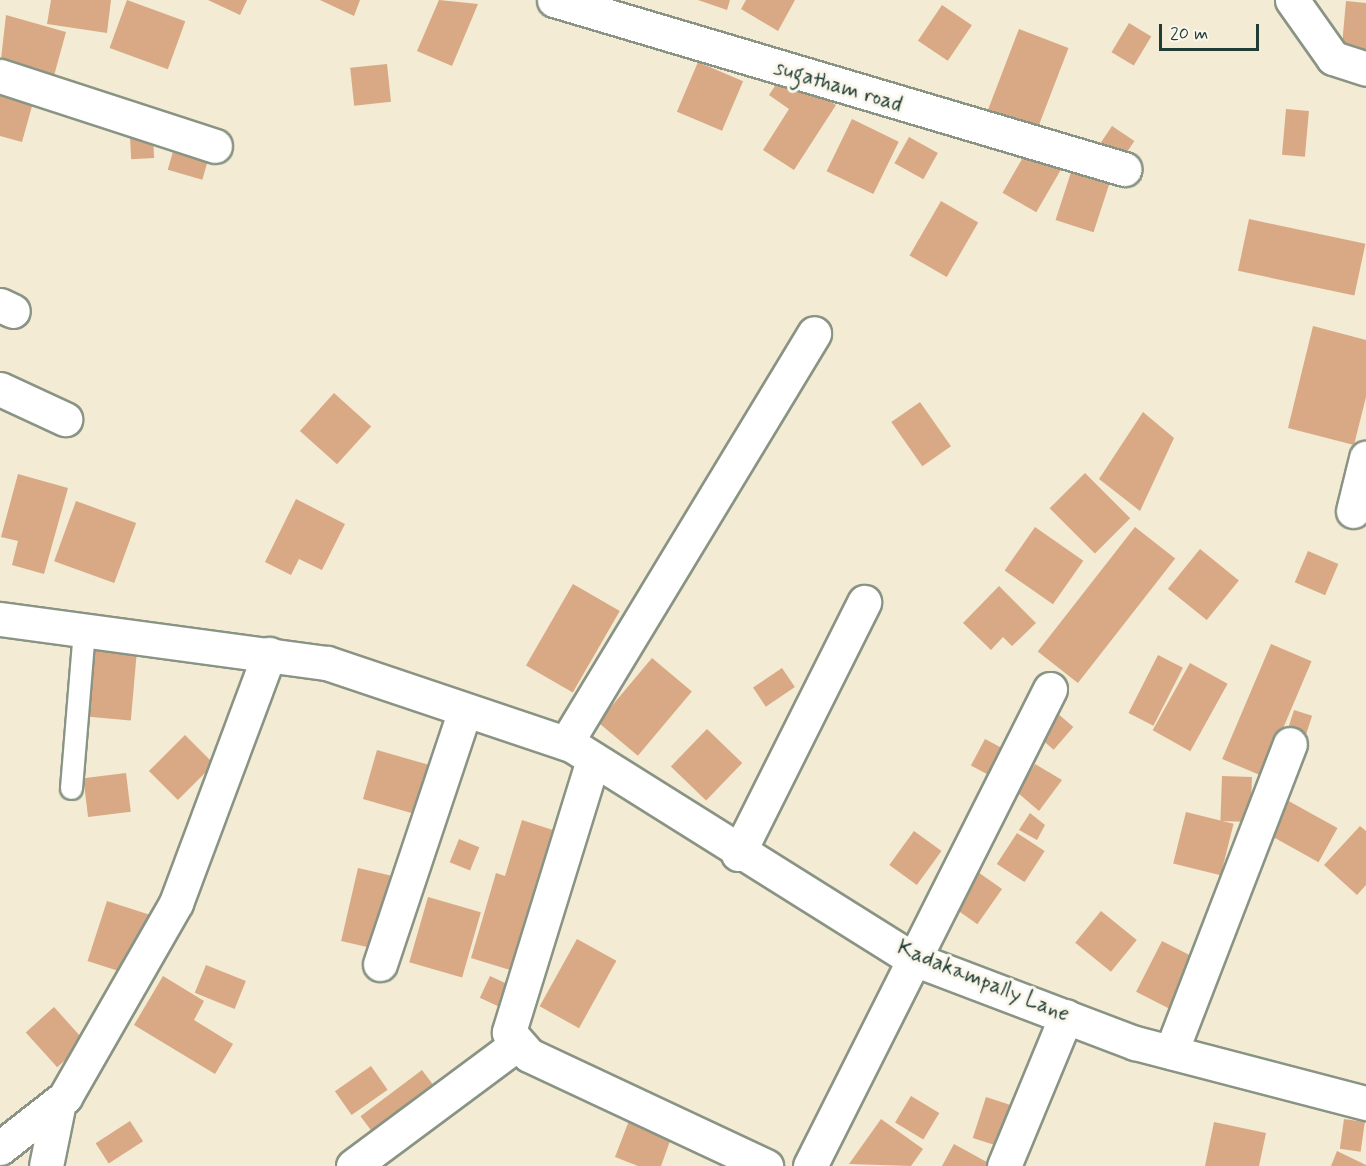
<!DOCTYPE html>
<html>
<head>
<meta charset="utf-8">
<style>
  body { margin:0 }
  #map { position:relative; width:1366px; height:1166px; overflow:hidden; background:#f3ebd3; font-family:Mynerve,sans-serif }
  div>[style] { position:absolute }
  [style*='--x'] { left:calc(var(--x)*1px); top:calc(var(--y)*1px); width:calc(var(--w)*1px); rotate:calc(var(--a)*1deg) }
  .building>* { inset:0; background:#d9a985; transform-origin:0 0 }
  .roads { filter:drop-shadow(2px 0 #899484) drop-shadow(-2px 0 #899484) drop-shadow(0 2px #899484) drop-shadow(0 -2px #899484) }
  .service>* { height:21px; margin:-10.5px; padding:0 10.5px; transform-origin:10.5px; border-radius:10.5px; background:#fff }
  .minor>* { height:33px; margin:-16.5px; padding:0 16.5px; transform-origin:16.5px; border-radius:16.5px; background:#fff }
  span { translate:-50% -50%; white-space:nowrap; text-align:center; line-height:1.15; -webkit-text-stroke:6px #fbf7ec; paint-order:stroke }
  .street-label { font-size:22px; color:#1f3d34 }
  .scale { position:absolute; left:1159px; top:24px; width:100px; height:27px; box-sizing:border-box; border:3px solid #1f3d34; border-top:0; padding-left:8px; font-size:18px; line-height:21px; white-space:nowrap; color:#1f3d34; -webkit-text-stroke:4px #fbf7ec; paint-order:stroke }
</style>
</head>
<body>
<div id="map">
  <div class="building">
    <i style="clip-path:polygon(51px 0,111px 0,107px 33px,47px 24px)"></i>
    <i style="left:127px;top:0;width:62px;height:51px;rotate:20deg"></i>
    <i style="clip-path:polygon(208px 0,247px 0,240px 15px)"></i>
    <i style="clip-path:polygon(320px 0,360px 0,354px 16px)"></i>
    <i style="clip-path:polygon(439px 0,478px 4px,452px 66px,417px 51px)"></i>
    <i style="clip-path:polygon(698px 0,730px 0,727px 10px)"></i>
    <i style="clip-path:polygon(746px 0,795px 0,778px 31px,741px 9px)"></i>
    <i style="clip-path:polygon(1346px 1px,1366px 3px,1366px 59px,1341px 56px)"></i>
    <i style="left:942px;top:5px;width:36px;height:43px;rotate:34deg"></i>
    <i style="clip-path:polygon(6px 15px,66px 32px,52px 83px,0 68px)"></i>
    <i style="left:1129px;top:23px;width:26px;height:34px;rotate:31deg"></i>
    <i style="left:1019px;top:29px;width:53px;height:91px;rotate:21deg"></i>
    <i style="left:698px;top:62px;width:49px;height:54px;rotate:23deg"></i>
    <i style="left:387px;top:64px;width:38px;height:37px;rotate:84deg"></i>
    <i style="clip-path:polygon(789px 65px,804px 84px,836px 105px,794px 170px,763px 150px,789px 109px,769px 95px)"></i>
    <i style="clip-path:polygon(0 90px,34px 99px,22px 142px,0 136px)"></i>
    <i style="left:1286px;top:109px;width:23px;height:46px;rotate:5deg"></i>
    <i style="left:852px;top:119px;width:52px;height:58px;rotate:26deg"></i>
    <i style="left:1112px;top:126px;width:27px;height:24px;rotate:34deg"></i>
    <i style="left:153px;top:136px;width:22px;height:23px;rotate:87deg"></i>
    <i style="left:909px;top:137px;width:33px;height:30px;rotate:29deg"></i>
    <i style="left:1033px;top:140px;width:39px;height:61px;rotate:30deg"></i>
    <i style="left:176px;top:141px;width:36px;height:30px;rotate:16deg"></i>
    <i style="left:1075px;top:160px;width:40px;height:63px;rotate:18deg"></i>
    <i style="left:941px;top:201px;width:43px;height:63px;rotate:30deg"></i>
    <i style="left:1249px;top:219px;width:119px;height:53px;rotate:12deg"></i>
    <i style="clip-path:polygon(1313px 326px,1366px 340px,1366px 397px,1354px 445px,1288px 428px)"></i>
    <i style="left:334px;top:393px;width:50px;height:51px;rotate:42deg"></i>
    <i style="left:920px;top:402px;width:54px;height:35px;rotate:55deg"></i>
    <i style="clip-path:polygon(1143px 412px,1174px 438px,1140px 511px,1099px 479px)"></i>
    <i style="left:1085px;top:473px;width:64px;height:50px;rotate:45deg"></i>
    <i style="clip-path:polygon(18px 474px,68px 488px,44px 574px,12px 565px,18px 541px,1px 537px)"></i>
    <i style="clip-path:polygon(296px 499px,345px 524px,322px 570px,299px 559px,291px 575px,265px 562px)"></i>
    <i style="left:76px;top:501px;width:64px;height:64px;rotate:20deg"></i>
    <i style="left:1035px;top:527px;width:59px;height:53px;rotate:35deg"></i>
    <i style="left:1135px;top:527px;width:51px;height:158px;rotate:38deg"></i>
    <i style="left:1200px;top:549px;width:50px;height:51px;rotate:39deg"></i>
    <i style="left:1308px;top:551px;width:33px;height:34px;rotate:23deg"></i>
    <i style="left:573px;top:584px;width:54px;height:94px;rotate:30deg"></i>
    <i style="clip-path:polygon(999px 586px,1036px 623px,1012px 646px,1003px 637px,991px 650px,963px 623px)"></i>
    <i style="left:1271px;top:644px;width:44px;height:125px;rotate:23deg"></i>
    <i style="left:95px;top:648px;width:42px;height:69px;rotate:5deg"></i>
    <i style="left:1158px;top:655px;width:28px;height:65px;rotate:27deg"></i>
    <i style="left:652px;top:658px;width:52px;height:84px;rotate:40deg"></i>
    <i style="left:1190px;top:663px;width:43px;height:77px;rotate:29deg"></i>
    <i style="left:782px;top:668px;width:23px;height:35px;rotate:56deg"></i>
    <i style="left:1294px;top:710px;width:19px;height:28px;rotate:18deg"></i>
    <i style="left:1056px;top:712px;width:23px;height:30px;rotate:41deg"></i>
    <i style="left:707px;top:729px;width:49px;height:52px;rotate:44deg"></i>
    <i style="left:185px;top:735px;width:41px;height:51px;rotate:45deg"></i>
    <i style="left:985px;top:739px;width:27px;height:30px;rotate:28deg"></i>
    <i style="left:377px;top:750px;width:53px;height:51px;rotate:16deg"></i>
    <i style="clip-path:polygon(1035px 764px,1062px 780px,1039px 811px,1018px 793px)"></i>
    <i style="left:126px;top:773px;width:39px;height:43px;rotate:83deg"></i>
    <i style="left:1222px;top:776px;width:30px;height:45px;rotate:2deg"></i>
    <i style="left:1285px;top:799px;width:60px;height:39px;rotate:29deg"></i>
    <i style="left:1186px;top:812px;width:49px;height:53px;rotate:14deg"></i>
    <i style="clip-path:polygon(1030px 813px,1045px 825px,1037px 840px,1019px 830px)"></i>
    <i style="clip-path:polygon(522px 820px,562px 833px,520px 973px,471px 958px,496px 873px,505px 876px)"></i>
    <i style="clip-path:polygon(1360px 826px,1366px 831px,1366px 885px,1357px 895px,1324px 865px)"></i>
    <i style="left:914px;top:831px;width:34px;height:42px;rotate:36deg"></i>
    <i style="left:1017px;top:833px;width:33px;height:37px;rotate:33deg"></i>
    <i style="left:459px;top:839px;width:22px;height:25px;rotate:22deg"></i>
    <i style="left:358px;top:868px;width:61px;height:75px;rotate:13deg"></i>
    <i style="left:975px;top:870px;width:33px;height:43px;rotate:35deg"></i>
    <i style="left:428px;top:897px;width:55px;height:68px;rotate:16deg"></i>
    <i style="left:107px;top:901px;width:44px;height:63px;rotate:18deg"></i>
    <i style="left:1101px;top:911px;width:46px;height:41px;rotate:39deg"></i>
    <i style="left:577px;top:939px;width:45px;height:77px;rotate:29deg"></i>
    <i style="left:1162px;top:941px;width:58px;height:57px;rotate:27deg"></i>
    <i style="left:206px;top:965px;width:43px;height:30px;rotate:22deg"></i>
    <i style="clip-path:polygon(163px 976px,204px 1001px,194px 1020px,233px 1044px,215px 1074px,134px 1025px)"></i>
    <i style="left:490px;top:976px;width:23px;height:24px;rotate:25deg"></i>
    <i style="left:54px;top:1007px;width:47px;height:38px;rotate:48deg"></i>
    <i style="left:371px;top:1066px;width:29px;height:44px;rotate:55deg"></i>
    <i style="left:422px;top:1070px;width:25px;height:77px;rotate:53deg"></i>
    <i style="left:911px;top:1096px;width:33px;height:31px;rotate:31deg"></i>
    <i style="left:986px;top:1097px;width:33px;height:43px;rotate:18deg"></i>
    <i style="clip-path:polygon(632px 1113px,674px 1130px,661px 1166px,638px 1166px,615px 1157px)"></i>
    <i style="clip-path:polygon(881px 1119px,923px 1149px,911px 1166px,849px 1164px)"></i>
    <i style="left:1344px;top:1119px;width:21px;height:30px;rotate:8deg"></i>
    <i style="left:130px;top:1121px;width:24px;height:41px;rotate:57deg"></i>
    <i style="clip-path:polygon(1214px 1122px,1266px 1133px,1259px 1166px,1205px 1166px)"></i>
    <i style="clip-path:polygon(954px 1144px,994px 1166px,942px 1166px)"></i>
    <i style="clip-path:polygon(1337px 1151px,1366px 1165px,1366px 1166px,1331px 1166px)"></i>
  </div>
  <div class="roads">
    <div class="service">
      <i style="--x:71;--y:788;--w:160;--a:-85.3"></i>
    </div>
    <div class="minor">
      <i style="--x:554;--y:0;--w:595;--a:16.51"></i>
      <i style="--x:1292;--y:0;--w:71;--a:54.7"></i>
      <i style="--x:1333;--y:58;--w:35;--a:18"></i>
      <i style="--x:0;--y:76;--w:226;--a:18"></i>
      <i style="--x:0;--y:305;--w:14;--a:25"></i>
      <i style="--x:0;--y:389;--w:72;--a:24.8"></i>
      <i style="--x:1353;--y:511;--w:55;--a:-76.2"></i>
      <i style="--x:0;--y:619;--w:330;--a:7.7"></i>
      <i style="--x:327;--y:663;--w:260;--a:18.6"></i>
      <i style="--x:573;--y:746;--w:399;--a:32.1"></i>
      <i style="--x:911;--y:958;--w:240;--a:20.8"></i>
      <i style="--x:1135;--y:1043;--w:239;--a:14.6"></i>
      <i style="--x:566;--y:743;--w:479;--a:-58.8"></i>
      <i style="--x:593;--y:760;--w:285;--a:107.2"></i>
      <i style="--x:509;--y:1032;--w:30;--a:49"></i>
      <i style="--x:529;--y:1055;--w:262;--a:25.1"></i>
      <i style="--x:738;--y:854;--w:282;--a:-63.4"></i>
      <i style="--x:380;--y:964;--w:265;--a:-71.5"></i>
      <i style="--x:1171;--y:1052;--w:330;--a:-68.9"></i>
      <i style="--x:0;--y:1148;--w:83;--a:-38.1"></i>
      <i style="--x:65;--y:1097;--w:224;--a:-60.2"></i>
      <i style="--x:176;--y:903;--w:266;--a:-69.5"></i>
      <i style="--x:46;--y:1166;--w:65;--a:-78.5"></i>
      <i style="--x:353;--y:1166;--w:204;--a:-36.6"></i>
      <i style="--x:810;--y:1166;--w:534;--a:-63.29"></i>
      <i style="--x:1004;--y:1166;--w:162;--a:-67.5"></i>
    </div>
  </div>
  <div class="street-label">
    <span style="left:838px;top:87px;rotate:17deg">sugatham road</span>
    <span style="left:983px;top:982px;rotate:22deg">Kadakampally Lane</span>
  </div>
  <div class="scale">20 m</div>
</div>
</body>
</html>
